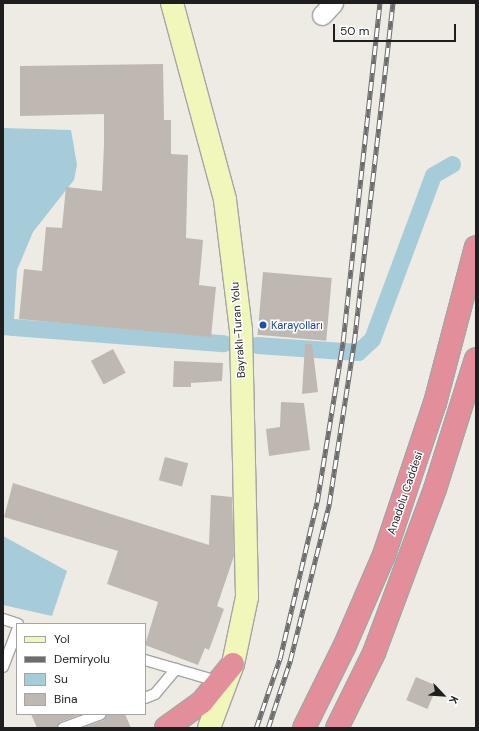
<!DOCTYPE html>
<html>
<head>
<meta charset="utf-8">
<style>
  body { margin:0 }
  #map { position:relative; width:479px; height:731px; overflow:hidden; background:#eeebe4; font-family:"DM Sans",sans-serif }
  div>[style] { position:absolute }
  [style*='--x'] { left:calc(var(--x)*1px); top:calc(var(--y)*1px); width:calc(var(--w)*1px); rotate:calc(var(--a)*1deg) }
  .water>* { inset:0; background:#a6ccda }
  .canal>* { height:17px; margin:-8.5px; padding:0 8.5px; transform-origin:8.5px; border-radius:8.5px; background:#a6ccda }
  .building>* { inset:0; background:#bfb7b1; transform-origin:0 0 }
  .roads { filter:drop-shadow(1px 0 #a5a5a5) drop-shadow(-1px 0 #a5a5a5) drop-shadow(0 1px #a5a5a5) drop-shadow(0 -1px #a5a5a5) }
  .lane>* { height:10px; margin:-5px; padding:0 5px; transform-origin:5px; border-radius:5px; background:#fff }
  .street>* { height:19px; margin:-9.5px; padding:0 9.5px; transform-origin:9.5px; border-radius:9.5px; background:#fff }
  .secondary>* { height:22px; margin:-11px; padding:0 11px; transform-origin:11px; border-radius:11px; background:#f1f7ba }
  .highway>* { height:22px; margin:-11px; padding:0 11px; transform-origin:11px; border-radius:11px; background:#e38f9b }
  .rail>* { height:4.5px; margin-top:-2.25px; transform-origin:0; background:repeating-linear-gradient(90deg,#fff 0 9px,#6c6c6c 0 18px); box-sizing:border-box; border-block:1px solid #6c6c6c }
  .dots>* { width:11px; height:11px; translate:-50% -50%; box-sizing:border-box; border:2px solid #fff; border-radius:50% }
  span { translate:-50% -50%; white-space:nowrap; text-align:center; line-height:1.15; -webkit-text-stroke:3px #fff; paint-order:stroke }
  .transit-label { font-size:11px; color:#164399 }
  .left { translate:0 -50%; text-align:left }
  .street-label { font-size:11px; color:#1e1e1e }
  .frame { position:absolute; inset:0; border:4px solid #1e1e1e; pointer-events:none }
  .legend { position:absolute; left:16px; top:623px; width:130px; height:92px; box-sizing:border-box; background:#fff; border:1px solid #a5a5a5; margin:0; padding:5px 7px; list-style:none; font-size:12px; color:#1e1e1e }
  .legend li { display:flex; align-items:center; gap:8px; height:20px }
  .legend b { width:20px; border:1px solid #a5a5a5 }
  .north { position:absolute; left:423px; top:675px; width:40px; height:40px; -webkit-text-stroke:3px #fff; paint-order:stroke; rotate:115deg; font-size:11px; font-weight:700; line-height:16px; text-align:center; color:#1e1e1e }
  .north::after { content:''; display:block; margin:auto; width:14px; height:18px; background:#1e1e1e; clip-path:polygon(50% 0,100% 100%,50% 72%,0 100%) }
  .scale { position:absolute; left:333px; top:24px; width:123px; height:18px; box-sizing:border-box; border:2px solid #1e1e1e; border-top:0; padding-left:5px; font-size:12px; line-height:14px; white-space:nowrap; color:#1e1e1e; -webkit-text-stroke:3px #fff; paint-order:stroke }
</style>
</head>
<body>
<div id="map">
  <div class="water">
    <i style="clip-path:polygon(3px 128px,71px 130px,77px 165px,74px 180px,33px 232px,17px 270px,13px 336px,3px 335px)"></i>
    <i style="clip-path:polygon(3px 536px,67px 571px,52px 616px,3px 605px)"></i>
  </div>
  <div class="canal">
    <i style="--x:13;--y:327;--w:211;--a:4.4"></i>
    <i style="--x:257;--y:345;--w:101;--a:4"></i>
    <i style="--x:358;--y:352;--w:19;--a:-43"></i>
    <i style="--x:372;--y:339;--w:175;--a:-69.6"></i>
    <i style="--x:433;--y:175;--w:22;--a:-30"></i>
  </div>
  <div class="building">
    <i style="clip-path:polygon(163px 64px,164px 120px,171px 120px,171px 154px,188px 155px,186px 238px,203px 240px,199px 285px,216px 287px,211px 337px,19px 319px,24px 269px,42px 271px,46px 227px,62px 228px,66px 187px,102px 191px,104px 145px,104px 114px,20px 116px,20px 66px)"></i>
    <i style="left:263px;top:272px;width:69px;height:63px;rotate:5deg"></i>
    <i style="clip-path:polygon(305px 344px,312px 344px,318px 392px,302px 394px)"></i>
    <i style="left:113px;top:349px;width:27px;height:25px;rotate:62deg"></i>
    <i style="clip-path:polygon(174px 361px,223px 363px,222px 381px,191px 383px,191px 387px,173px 387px)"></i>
    <i style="clip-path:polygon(281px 402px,304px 403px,310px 450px,269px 456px,266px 429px,280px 427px)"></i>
    <i style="left:165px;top:457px;width:24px;height:24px;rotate:15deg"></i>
    <i style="clip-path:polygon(13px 483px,209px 545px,211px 495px,232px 497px,234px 556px,217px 606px,224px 609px,209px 650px,205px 648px,198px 665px,145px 645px,158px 602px,107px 584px,118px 551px,4px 517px)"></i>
    <i style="left:416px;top:677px;width:23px;height:25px;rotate:23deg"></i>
    <i style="clip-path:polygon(31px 714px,82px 714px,60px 722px,57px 728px,37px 728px)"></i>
    <i style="clip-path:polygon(107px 714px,125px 714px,131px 728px,82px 728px,104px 720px)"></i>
  </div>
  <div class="roads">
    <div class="lane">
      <i style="--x:3;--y:619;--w:16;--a:18"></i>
      <i style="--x:145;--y:660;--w:78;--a:16.3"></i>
      <i style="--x:3;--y:667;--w:39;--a:-69"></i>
      <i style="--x:145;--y:698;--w:11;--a:-22"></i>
      <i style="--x:155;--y:694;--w:33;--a:-50"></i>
      <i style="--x:63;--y:728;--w:40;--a:-20.2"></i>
    </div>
    <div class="street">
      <i style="--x:322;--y:15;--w:16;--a:-47"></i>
    </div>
    <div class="secondary">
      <i style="--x:172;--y:3;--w:204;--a:74.9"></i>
      <i style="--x:225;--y:200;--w:131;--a:83"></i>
      <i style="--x:241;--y:330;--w:267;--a:88.7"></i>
      <i style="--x:247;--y:597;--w:68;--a:101.8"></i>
      <i style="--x:233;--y:664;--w:68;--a:110.6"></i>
    </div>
    <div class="highway">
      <i style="--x:166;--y:728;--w:44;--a:-35.8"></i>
      <i style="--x:202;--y:702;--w:49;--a:-50.8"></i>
      <i style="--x:304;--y:728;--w:93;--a:-63.7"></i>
      <i style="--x:345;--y:645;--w:98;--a:-66.6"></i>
      <i style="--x:384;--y:555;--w:160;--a:-71.5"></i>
      <i style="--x:435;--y:403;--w:161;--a:-75.3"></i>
      <i style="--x:337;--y:728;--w:84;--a:-63.7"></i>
      <i style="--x:374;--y:653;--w:175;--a:-69.6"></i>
      <i style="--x:435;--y:489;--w:136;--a:-72.5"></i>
    </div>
  </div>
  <div class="rail">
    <i style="--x:256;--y:728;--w:74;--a:-71.1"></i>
    <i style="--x:280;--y:658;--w:160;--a:-76.7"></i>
    <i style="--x:317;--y:502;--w:163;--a:-80.8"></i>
    <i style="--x:343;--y:341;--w:340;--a:-83.8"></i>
    <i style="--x:268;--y:728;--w:71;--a:-71.8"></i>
    <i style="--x:290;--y:661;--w:162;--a:-76"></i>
    <i style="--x:329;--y:504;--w:163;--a:-81.2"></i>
    <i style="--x:354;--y:343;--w:342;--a:-83.5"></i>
  </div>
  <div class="dots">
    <i style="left:263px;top:325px;background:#1a4fb4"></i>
  </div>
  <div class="transit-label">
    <span class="left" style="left:271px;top:325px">Karayolları</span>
  </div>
  <div class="street-label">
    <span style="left:238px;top:330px;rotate:-94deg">Bayraklı-Turan Yolu</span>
    <span style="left:405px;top:493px;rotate:-71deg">Anadolu Caddesi</span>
  </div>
  <div class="frame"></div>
  <ul class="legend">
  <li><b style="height:5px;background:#f1f7ba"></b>Yol</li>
  <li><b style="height:5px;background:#6c6c6c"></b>Demiryolu</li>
  <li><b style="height:11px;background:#a6ccda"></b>Su</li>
  <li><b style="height:11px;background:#bfb7b1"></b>Bina</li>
  </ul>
  <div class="north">K</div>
  <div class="scale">50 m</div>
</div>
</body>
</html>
